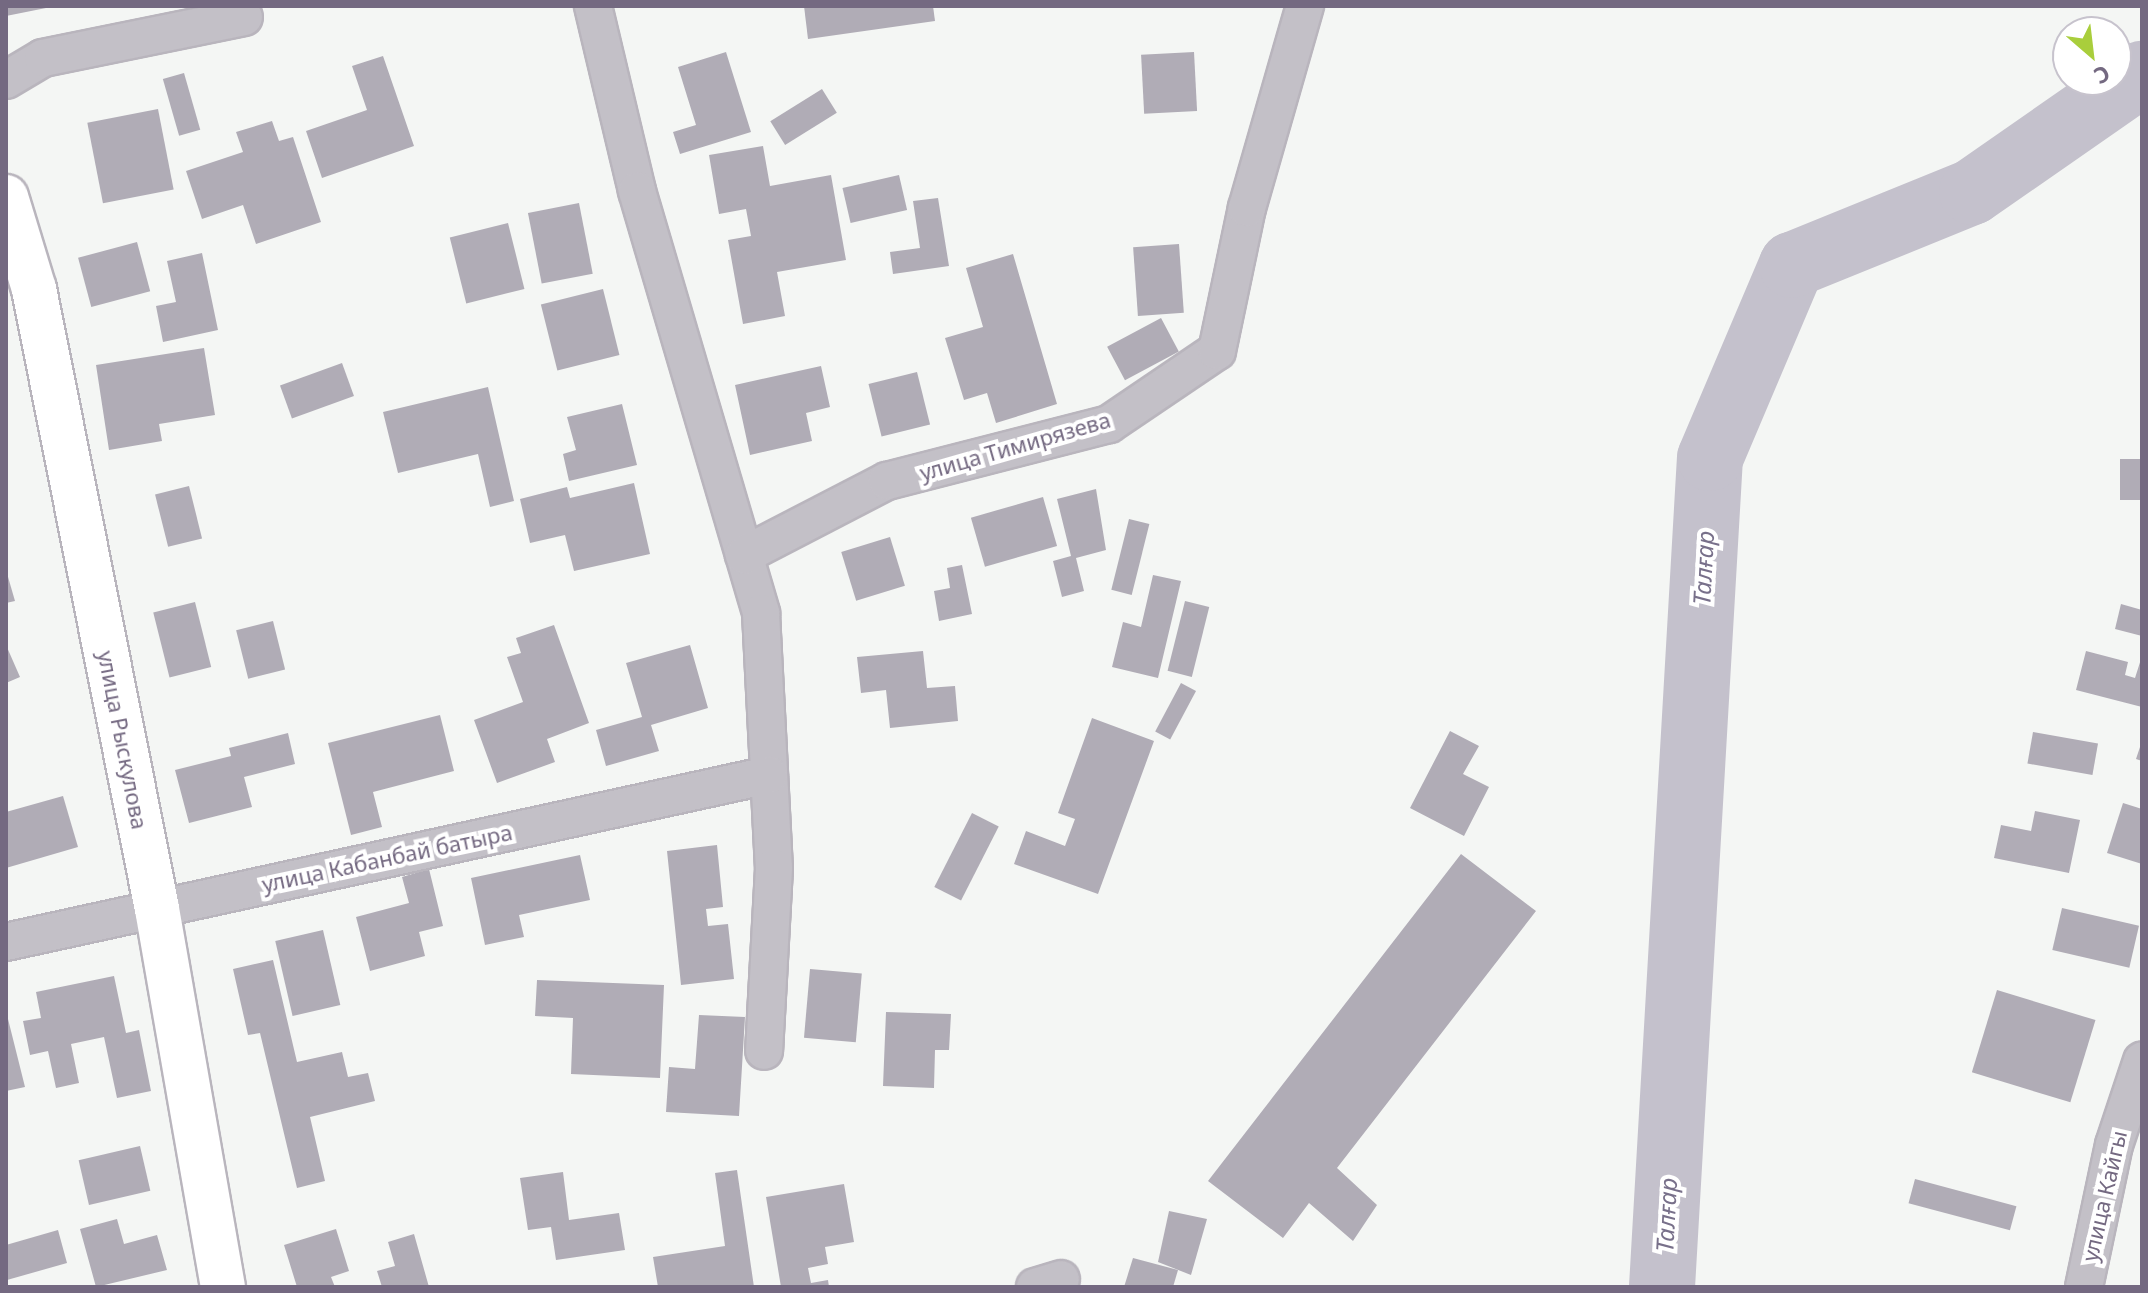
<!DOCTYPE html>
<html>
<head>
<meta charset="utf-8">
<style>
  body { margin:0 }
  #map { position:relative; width:2148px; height:1293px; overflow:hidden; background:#f4f6f4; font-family:"Noto Sans",sans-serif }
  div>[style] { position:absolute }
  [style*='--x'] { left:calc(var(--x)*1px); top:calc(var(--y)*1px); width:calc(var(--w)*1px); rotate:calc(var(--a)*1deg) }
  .river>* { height:66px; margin:-33px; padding:0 33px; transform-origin:33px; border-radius:33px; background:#c4c1cc }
  .building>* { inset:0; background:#b0acb6; transform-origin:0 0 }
  .roads { filter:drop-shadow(2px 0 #b9b5bd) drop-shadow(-2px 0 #b9b5bd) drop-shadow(0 2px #b9b5bd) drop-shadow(0 -2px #b9b5bd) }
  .street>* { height:36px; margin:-18px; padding:0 18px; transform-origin:18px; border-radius:18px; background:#c3c0c7 }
  .secondary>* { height:44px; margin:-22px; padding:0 22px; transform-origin:22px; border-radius:22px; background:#fff }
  span { translate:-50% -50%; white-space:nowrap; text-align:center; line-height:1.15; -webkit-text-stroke:8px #fff; paint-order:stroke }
  .street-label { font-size:22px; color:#746981 }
  .water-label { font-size:24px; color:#78708a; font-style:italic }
  .frame { position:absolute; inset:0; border:8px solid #746981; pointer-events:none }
  .north { position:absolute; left:2052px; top:16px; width:80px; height:80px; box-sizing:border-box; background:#fff; border:2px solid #c7c3cd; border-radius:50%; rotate:152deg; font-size:22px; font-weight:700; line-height:32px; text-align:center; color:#746981 }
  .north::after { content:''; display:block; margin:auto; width:28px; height:36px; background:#a9ce3c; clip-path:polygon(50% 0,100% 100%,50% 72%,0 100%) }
</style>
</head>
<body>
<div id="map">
  <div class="river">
    <i style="--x:1662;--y:1287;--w:830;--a:-86.69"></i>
    <i style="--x:1710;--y:458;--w:210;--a:-67"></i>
    <i style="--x:1792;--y:265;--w:194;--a:-22.1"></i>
    <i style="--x:1972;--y:192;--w:207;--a:-34.8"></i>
  </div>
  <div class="building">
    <i style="clip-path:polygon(6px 6px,50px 6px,51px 7px,6px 16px)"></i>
    <i style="clip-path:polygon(804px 6px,933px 6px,935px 21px,808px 39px)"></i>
    <i style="clip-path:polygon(726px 52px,751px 132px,680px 154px,673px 132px,696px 125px,678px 67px)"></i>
    <i style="left:1194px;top:52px;width:59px;height:53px;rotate:87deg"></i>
    <i style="clip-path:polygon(383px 56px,414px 146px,322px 178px,306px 131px,367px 110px,352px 66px)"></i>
    <i style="left:184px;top:73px;width:59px;height:22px;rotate:74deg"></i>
    <i style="left:822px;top:89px;width:28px;height:61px;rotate:58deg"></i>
    <i style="left:158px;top:109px;width:82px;height:72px;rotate:79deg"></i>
    <i style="clip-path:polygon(272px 121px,279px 141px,293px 137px,321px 222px,256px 244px,243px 205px,202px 219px,186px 171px,243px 152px,236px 132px)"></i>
    <i style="clip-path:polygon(763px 146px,770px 186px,831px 175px,846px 260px,777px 272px,785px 316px,743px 324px,728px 240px,751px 236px,746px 209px,719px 214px,709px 155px)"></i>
    <i style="left:899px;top:175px;width:36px;height:58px;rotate:77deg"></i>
    <i style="clip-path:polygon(938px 198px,949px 266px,893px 274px,890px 252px,920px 248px,913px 201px)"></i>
    <i style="left:579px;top:203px;width:72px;height:52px;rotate:79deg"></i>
    <i style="left:508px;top:223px;width:68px;height:60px;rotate:76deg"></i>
    <i style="left:137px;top:242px;width:51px;height:61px;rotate:75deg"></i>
    <i style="left:1179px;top:244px;width:69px;height:46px;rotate:86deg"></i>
    <i style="clip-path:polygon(202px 253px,218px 330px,163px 342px,156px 306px,176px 302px,167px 261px)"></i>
    <i style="clip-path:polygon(1013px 254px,1057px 404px,996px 423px,987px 393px,964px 400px,945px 338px,983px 327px,966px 268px)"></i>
    <i style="left:603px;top:289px;width:68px;height:64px;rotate:76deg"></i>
    <i style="left:1161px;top:318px;width:38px;height:61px;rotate:62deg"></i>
    <i style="clip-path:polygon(204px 348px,215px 415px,159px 424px,162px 441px,109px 450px,96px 365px)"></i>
    <i style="left:342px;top:363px;width:35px;height:66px;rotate:70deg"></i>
    <i style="clip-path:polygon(821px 366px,830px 407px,806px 413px,812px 441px,750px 455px,735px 385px)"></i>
    <i style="left:917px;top:372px;width:54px;height:50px;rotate:76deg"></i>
    <i style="clip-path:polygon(488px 387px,514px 501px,490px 507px,478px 454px,398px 473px,383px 412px)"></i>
    <i style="clip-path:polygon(622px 404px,637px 465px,569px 481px,563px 454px,576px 450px,567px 417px)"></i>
    <i style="left:2120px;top:459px;width:22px;height:41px"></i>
    <i style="clip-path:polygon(634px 483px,650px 554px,574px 571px,565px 535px,530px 543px,520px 499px,567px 487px,570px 498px)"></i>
    <i style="left:189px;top:486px;width:54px;height:35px;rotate:76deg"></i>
    <i style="clip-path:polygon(1096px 489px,1106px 550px,1076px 558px,1084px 591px,1062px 597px,1053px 561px,1071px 556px,1057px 499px)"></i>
    <i style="left:1043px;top:497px;width:51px;height:75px;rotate:74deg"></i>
    <i style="left:1129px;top:519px;width:21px;height:73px;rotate:14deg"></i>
    <i style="left:890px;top:537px;width:51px;height:51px;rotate:73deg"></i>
    <i style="clip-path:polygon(962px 565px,972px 614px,939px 621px,934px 591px,950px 588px,947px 568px)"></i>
    <i style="clip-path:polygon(6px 570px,15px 601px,6px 603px)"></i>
    <i style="clip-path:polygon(1153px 575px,1181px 581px,1158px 678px,1112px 667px,1123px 622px,1141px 627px)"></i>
    <i style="left:1185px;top:601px;width:25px;height:72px;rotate:14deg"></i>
    <i style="left:195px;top:602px;width:67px;height:43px;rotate:76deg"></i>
    <i style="clip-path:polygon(2121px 604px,2142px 610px,2142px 636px,2115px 629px)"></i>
    <i style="left:273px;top:621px;width:50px;height:38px;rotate:76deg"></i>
    <i style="clip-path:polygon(554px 625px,589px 723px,547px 739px,555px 762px,497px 783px,474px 720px,523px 702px,507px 657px,521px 653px,516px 638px)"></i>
    <i style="clip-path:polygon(6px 645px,20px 677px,6px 683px)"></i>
    <i style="clip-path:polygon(690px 645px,708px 708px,651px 725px,659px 751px,606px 766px,596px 730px,642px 717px,626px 663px)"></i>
    <i style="clip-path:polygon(923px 651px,927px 688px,955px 686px,958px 721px,890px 728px,886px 690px,861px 693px,857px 657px)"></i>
    <i style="clip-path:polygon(2086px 651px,2128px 662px,2125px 675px,2135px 678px,2142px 656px,2142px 707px,2076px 690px)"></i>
    <i style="left:1181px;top:683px;width:17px;height:55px;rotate:28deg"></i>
    <i style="clip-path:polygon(440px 715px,454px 771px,373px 792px,382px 827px,351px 835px,328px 743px)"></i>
    <i style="clip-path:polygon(1092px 718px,1154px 741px,1098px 894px,1014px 864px,1026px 831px,1065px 846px,1075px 819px,1058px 813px)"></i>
    <i style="clip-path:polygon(1450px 731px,1479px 746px,1463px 774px,1489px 787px,1464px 836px,1410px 808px)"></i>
    <i style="left:2033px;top:732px;width:66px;height:32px;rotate:10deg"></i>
    <i style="clip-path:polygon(288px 733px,295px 764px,244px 777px,252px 807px,189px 823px,175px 770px,231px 756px,229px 748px)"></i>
    <i style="clip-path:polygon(2142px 741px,2142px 761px,2136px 759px)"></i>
    <i style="clip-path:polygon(63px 796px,78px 847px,6px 868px,6px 812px)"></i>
    <i style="clip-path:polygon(2123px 803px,2142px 809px,2142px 864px,2107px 853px)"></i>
    <i style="clip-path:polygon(2035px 811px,2080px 820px,2069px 873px,1994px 858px,2001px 825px,2031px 831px)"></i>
    <i style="left:972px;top:813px;width:30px;height:83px;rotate:27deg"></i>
    <i style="clip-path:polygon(717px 845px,723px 907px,706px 909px,708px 926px,728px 924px,734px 979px,681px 985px,667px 851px)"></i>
    <i style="clip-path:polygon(1461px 854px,1536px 911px,1337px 1168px,1377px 1205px,1353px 1241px,1309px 1203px,1283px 1238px,1208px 1181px)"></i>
    <i style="clip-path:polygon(580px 855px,590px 900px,519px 915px,524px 937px,485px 945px,471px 878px)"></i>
    <i style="clip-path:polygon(429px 869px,443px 926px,419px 932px,425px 956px,370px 971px,356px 917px,409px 903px,402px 877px)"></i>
    <i style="left:2062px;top:908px;width:79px;height:43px;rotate:13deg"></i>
    <i style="left:323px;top:930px;width:77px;height:49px;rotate:77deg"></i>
    <i style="clip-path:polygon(273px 960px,297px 1062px,342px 1052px,348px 1077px,368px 1073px,375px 1101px,310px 1117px,325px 1181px,297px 1188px,260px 1033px,248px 1035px,233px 969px)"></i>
    <i style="left:810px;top:969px;width:52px;height:69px;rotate:5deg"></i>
    <i style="clip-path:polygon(114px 976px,126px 1033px,139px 1030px,151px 1091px,117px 1098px,104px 1037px,71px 1044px,79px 1083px,56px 1088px,48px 1051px,30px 1055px,23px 1021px,41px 1018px,36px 992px)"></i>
    <i style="clip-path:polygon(537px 980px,664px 985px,660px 1078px,571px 1074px,573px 1018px,535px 1016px)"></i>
    <i style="left:1997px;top:990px;width:103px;height:86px;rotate:17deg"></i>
    <i style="clip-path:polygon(6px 1011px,25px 1087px,6px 1091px)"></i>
    <i style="clip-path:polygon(886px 1012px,951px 1014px,949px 1050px,935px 1050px,934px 1088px,883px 1086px)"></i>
    <i style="clip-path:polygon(699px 1015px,745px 1017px,739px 1116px,666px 1112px,669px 1067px,695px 1069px)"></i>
    <i style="left:140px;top:1146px;width:46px;height:63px;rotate:77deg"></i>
    <i style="clip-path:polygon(737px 1170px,754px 1287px,658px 1287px,653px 1257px,725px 1246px,715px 1173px)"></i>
    <i style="clip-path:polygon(563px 1172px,569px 1220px,619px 1213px,625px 1250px,556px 1260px,551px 1227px,528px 1230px,520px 1178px)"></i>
    <i style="left:1915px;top:1179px;width:105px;height:25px;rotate:15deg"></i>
    <i style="clip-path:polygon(844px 1184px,854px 1242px,825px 1247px,828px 1264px,808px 1268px,811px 1283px,828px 1280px,829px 1287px,781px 1287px,766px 1197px)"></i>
    <i style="clip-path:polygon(1169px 1211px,1207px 1219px,1191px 1275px,1158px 1262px)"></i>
    <i style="clip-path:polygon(117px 1219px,124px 1244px,157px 1235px,167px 1270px,96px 1287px,80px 1229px)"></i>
    <i style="clip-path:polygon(336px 1229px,349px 1271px,331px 1277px,335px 1287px,297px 1287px,284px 1245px)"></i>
    <i style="clip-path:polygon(58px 1230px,67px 1263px,7px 1280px,6px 1245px)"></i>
    <i style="clip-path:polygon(414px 1234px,429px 1287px,382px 1287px,377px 1271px,395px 1266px,388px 1242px)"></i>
    <i style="clip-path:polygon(1133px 1258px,1178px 1270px,1173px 1287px,1124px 1287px)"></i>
  </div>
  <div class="roads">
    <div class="street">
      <i style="--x:593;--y:6;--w:190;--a:76.6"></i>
      <i style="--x:637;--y:191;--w:440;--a:73.6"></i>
      <i style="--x:761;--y:613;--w:255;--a:87.1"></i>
      <i style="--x:774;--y:868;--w:183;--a:93.1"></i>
      <i style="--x:6;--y:80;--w:43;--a:-30.7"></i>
      <i style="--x:43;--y:58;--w:205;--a:-11.5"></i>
      <i style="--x:744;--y:555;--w:161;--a:-27.4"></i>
      <i style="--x:887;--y:481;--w:229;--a:-14.4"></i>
      <i style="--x:1109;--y:424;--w:130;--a:-34.1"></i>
      <i style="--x:1217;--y:351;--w:146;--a:-78.2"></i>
      <i style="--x:1247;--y:208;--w:210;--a:-74"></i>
      <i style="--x:6;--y:942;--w:781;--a:-12.35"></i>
      <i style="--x:1035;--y:1287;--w:27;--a:-17"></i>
      <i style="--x:2084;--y:1287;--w:145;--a:-78.1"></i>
      <i style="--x:2114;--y:1145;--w:89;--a:-71.6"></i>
    </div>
    <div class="secondary">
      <i style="--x:6;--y:197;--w:96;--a:73.1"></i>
      <i style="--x:34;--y:289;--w:632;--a:78.78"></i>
      <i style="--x:157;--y:909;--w:384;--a:80.1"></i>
    </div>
  </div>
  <div class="street-label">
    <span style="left:1015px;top:446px;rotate:-16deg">улица Тимирязева</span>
    <span style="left:123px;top:740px;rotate:79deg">улица Рыскулова</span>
    <span style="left:387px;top:858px;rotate:-12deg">улица Кабанбай батыра</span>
    <span style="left:2104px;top:1196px;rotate:-77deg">улица Кайгы</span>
  </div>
  <div class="water-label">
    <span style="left:1703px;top:568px;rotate:-87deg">Талғар</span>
    <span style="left:1666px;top:1215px;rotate:-87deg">Талғар</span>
  </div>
  <div class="frame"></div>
  <div class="north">С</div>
</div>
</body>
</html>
